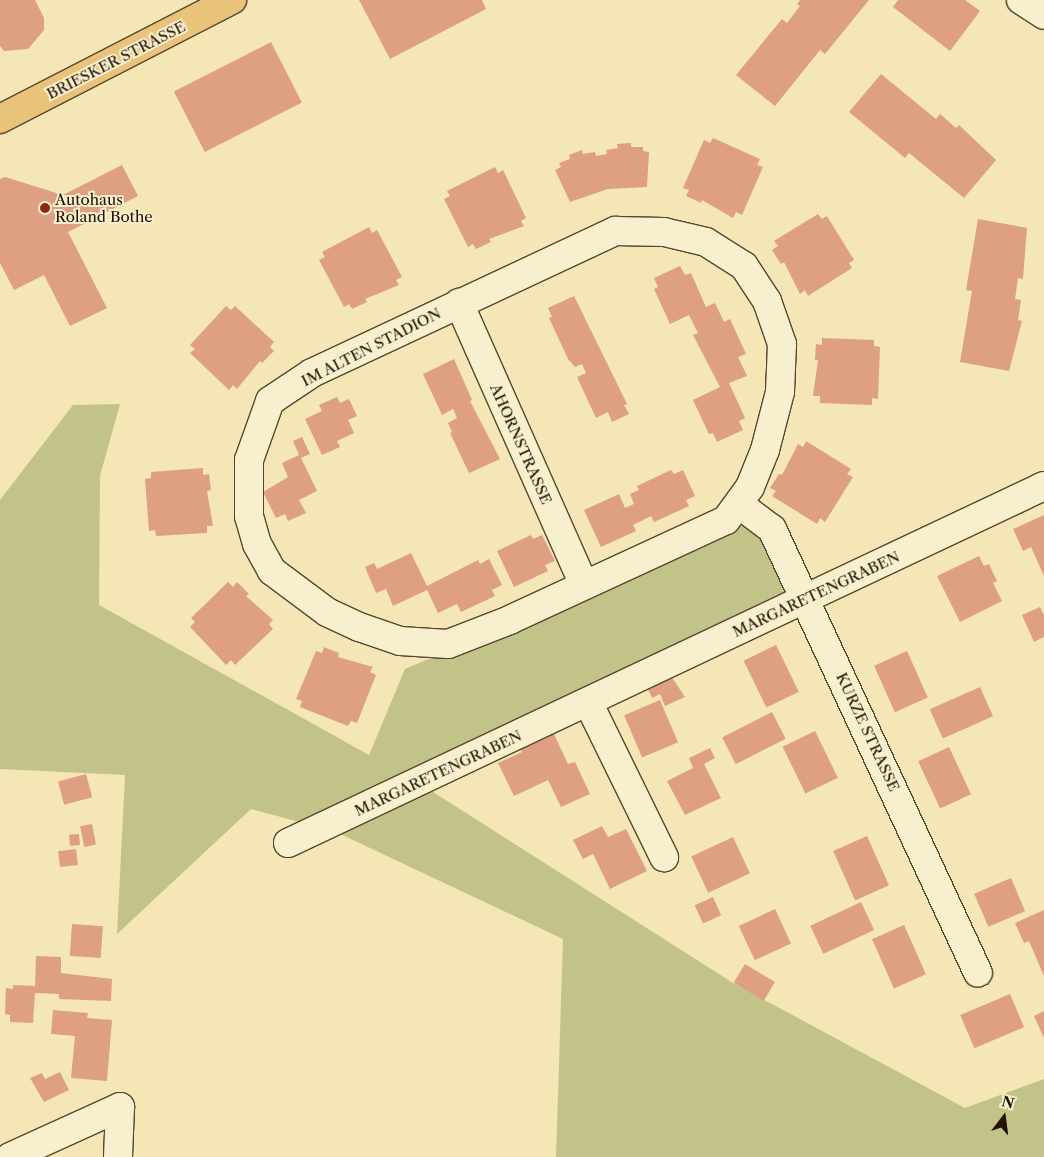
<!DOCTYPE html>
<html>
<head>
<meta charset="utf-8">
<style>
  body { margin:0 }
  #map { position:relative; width:1044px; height:1157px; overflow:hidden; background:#f5e6b5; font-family:"Libre Caslon Text",serif }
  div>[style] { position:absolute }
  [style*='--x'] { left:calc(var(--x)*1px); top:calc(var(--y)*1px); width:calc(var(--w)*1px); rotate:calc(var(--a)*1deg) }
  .green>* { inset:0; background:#c2c388 }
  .building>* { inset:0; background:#de9f83; transform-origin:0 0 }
  .roads { filter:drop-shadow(1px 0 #58462d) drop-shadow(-1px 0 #58462d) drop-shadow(0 1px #58462d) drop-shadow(0 -1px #58462d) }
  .minor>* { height:28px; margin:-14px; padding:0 14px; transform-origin:14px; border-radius:14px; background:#f8efcf }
  .major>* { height:28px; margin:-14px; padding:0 14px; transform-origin:14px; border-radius:14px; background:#eac37a }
  .dots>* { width:14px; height:14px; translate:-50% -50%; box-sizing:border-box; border:2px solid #f8efcf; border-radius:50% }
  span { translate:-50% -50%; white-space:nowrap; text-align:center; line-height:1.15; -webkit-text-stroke:4px #f8efcf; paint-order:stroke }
  .street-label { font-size:15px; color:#241100 }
  .poi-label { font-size:15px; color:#241100 }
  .left { translate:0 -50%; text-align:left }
  .north { position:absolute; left:979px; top:1092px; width:50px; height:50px; -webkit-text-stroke:4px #f8efcf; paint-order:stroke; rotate:15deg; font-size:14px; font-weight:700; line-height:20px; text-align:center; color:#241100 }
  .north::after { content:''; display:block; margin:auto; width:18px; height:22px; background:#241100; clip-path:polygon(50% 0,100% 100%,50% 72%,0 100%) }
</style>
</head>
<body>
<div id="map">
  <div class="green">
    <i style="clip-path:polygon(120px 404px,100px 476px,99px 605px,369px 755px,405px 669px,742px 525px,761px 538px,786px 587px,784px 595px,408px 776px,733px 983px,965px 1108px,1044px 1079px,1044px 1157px,556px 1157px,563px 939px,336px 832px,251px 809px,117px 934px,125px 775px,0 769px,0 500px,73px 405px)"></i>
  </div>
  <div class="building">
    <i style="clip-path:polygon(0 0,35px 0,44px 18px,44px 30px,28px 49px,4px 51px,0 46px)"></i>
    <i style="clip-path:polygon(359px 0,482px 0,486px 9px,390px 59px)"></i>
    <i style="clip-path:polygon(800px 0,869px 0,825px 54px,820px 50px,775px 106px,736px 75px,782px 19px,787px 23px,800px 6px,797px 4px)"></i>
    <i style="clip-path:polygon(898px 0,965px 0,980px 11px,950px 51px,893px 7px)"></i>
    <i style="left:271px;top:42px;width:68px;height:109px;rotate:63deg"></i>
    <i style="clip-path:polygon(881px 74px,936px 119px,940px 114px,956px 128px,959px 125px,996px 160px,964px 198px,909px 153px,905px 158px,849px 112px)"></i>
    <i style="clip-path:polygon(713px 138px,760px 159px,757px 165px,763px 167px,742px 215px,736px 212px,733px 218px,702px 200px,701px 203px,686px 196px,689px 190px,683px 188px,704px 140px,710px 143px)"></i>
    <i style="clip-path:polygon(631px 143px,631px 147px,643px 147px,643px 151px,649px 152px,647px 187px,608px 189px,570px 202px,555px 170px,561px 167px,559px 163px,570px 159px,569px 155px,582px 150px,583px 154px,595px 152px,596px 156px,607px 154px,606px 150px,618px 148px,617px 144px)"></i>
    <i style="clip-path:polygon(122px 165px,138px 196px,68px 232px,107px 308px,70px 326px,44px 275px,14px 290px,0 263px,0 179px,5px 177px,63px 195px)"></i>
    <i style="clip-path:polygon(495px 167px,498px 173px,503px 170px,526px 218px,521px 221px,524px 226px,489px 239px,491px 242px,476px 249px,473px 244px,468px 247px,444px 199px,450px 196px,447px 191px)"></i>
    <i style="clip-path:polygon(818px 214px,822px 219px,827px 216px,854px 260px,849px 263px,852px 268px,808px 296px,805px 290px,800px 294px,784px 262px,781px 264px,772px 250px,778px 246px,774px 241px)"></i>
    <i style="clip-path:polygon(978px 219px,1027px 228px,1023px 279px,1018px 278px,1015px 299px,1021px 300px,1018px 320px,1022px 321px,1009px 371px,960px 362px,972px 291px,966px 290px)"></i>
    <i style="clip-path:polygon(369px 227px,372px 233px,377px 230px,402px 277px,396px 280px,399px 285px,365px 299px,367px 302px,352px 309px,349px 304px,344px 307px,319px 260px,325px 257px,322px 252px)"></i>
    <i style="clip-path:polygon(680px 266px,685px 275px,691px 273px,706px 307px,715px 303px,724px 322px,730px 319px,746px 354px,738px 357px,747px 376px,729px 383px,745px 418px,739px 421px,743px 430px,717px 442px,713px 433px,709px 434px,693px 400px,720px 387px,693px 335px,698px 333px,689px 315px,670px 324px,654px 289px,658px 287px,654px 278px)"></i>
    <i style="clip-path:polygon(574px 296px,627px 404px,624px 405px,629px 414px,612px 422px,608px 412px,596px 418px,577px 377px,586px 373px,582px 364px,575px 367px,568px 359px,549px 318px,552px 317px,548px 308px)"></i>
    <i style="clip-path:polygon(226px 306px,231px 310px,235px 306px,274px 342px,270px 347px,274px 351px,262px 363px,260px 361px,237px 389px,233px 385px,229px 390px,190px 353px,195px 349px,190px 345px)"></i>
    <i style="clip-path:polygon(822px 338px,874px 340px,874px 346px,880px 347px,878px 399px,872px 398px,872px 405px,820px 403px,820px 396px,813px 396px,818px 360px,815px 360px,816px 344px,822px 345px)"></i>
    <i style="clip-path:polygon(454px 359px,472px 400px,470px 401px,500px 459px,469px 473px,450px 433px,452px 432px,448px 423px,457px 418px,453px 409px,442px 415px,423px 374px)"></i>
    <i style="clip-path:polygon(337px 397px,340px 403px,349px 399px,357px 416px,348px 420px,354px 433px,337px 441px,340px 447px,322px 455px,305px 419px,322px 411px,319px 405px)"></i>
    <i style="clip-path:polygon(302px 437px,310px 454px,301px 458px,317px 491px,299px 500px,306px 513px,288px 521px,285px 514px,276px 518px,263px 492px,288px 477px,282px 463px,299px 455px,293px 441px)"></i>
    <i style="clip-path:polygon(806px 441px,851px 469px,847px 474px,853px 477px,825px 522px,820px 518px,817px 524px,772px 496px,776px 491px,770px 488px,779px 474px,782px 475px,798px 444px,803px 447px)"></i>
    <i style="clip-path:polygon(203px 468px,203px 475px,209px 474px,211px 490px,207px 491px,213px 526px,207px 526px,207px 533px,156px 536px,155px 530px,149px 531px,145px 479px,151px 478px,151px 472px)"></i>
    <i style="clip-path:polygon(671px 470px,674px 474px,683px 470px,695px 496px,686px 500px,689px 506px,654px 522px,651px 516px,633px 525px,636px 531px,601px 547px,584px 510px,619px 494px,625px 508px,634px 504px,630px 494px,639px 490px,637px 486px)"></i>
    <i style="clip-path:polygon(1044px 515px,1044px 576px,1031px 547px,1023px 551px,1013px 529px)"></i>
    <i style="clip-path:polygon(531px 535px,533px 539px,542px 535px,555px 561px,545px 565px,548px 571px,514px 587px,497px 551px)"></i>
    <i style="clip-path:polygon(411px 553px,427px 586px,478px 560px,480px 564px,489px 559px,502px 585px,492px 590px,495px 596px,461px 612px,457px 604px,438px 613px,427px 590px,393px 606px,386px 589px,376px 593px,365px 567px,374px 563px,377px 569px)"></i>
    <i style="clip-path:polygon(979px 556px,984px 566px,989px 564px,997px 581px,993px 583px,1002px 601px,960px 622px,937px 576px)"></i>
    <i style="clip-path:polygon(228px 582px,233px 587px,237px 582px,249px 594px,246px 596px,273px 620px,269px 624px,273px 629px,235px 665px,231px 660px,226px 665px,190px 627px,195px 622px,191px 618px)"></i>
    <i style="clip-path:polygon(1040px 607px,1044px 615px,1044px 637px,1034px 642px,1022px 615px)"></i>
    <i style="left:776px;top:645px;width:52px;height:36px;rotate:64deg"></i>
    <i style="clip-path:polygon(324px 647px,339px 653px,338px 657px,373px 667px,370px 672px,376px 675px,357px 723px,351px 721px,348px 726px,300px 707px,302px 701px,296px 699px,316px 651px,322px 653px)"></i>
    <i style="left:907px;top:651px;width:51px;height:36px;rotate:66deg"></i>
    <i style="clip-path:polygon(669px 673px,685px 697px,665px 706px,660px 694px,652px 698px,646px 684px)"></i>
    <i style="left:980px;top:687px;width:32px;height:55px;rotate:66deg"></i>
    <i style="left:660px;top:700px;width:46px;height:39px;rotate:67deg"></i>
    <i style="left:772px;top:712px;width:30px;height:56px;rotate:63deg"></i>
    <i style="left:815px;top:731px;width:52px;height:36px;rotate:64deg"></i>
    <i style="clip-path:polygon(553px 732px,568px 764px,575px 762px,590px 794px,561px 807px,548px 780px,514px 796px,498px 763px,522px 752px,519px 748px)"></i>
    <i style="left:949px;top:747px;width:52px;height:34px;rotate:65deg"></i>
    <i style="clip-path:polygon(710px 748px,715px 758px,704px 764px,721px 798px,685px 815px,667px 781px,693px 768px,689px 758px)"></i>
    <i style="left:86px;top:774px;width:24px;height:29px;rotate:75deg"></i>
    <i style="left:92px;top:824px;width:21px;height:12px;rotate:79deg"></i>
    <i style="clip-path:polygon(602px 826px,608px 837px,626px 829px,647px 871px,610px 889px,593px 854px,583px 859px,573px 840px)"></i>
    <i style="left:79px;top:834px;width:11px;height:10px;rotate:85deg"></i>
    <i style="left:867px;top:836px;width:54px;height:37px;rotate:66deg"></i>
    <i style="left:733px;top:837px;width:40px;height:46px;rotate:65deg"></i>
    <i style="left:76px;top:849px;width:16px;height:18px;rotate:83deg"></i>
    <i style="left:1011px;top:878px;width:36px;height:40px;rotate:67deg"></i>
    <i style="left:713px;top:897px;width:20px;height:20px;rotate:66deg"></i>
    <i style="left:861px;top:902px;width:31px;height:56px;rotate:65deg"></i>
    <i style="left:775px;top:909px;width:38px;height:40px;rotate:65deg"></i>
    <i style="clip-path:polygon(1044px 910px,1044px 976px,1029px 941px,1024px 943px,1015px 923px)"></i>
    <i style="left:72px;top:924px;width:31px;height:32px;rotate:4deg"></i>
    <i style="left:904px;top:925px;width:54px;height:35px;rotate:66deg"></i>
    <i style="clip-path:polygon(36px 956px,61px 957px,61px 973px,112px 979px,111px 1001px,59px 999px,59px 994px,35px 993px,33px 1023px,10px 1022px,10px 1015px,5px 1014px,6px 988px,13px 989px,13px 985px,35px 986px)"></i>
    <i style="left:745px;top:964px;width:35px;height:22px;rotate:31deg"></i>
    <i style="left:1010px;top:994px;width:36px;height:54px;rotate:67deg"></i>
    <i style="clip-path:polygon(53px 1010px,88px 1013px,87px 1018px,112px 1020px,107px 1081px,71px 1078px,75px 1036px,51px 1034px)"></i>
    <i style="clip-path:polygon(1044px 1011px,1044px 1038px,1034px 1016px)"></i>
    <i style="clip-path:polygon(60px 1072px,69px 1090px,44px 1102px,30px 1078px,42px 1073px,45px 1079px)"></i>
  </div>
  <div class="roads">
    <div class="minor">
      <i style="--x:1021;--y:0;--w:27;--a:33"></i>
      <i style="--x:615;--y:231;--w:49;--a:1.2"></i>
      <i style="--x:664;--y:232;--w:43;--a:13.4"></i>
      <i style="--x:706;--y:242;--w:45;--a:32.3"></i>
      <i style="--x:744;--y:266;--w:42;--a:56.7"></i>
      <i style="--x:767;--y:301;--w:46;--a:70.8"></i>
      <i style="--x:782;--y:344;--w:48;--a:92.4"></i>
      <i style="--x:780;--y:392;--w:60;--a:104.5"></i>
      <i style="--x:765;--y:450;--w:40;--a:112"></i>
      <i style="--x:750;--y:487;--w:41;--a:126"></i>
      <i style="--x:726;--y:520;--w:238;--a:155.2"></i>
      <i style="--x:510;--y:620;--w:66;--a:158.8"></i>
      <i style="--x:448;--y:644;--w:48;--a:-176.4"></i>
      <i style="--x:400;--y:641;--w:43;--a:-161.1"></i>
      <i style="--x:359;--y:627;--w:35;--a:-155"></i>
      <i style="--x:327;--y:612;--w:69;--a:-143.3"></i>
      <i style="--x:272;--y:571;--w:31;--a:-119"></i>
      <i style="--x:257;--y:544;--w:29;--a:-106"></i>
      <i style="--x:249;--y:516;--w:56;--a:-90"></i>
      <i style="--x:249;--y:460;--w:63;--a:-70.4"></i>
      <i style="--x:270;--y:401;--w:50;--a:-33.7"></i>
      <i style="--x:312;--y:373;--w:335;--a:-25.1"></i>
      <i style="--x:459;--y:303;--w:308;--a:66.1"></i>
      <i style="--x:740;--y:505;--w:40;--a:37"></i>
      <i style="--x:772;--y:529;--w:489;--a:65.1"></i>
      <i style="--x:588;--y:702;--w:173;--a:63.9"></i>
      <i style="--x:288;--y:843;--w:836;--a:-25.28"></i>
      <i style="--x:10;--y:1157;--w:121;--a:-24.4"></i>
      <i style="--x:120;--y:1107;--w:50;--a:92.3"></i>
    </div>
    <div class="major">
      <i style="--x:0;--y:119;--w:261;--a:-27.2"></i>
    </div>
  </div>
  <div class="dots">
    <i style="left:45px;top:208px;background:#8f2418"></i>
  </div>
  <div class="street-label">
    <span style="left:116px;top:60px;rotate:-27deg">BRIESKER STRASSE</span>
    <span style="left:371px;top:347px;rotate:-27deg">IM ALTEN STADION</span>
    <span style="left:521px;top:444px;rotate:66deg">AHORNSTRASSE</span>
    <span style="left:816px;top:594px;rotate:-25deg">MARGARETENGRABEN</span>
    <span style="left:868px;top:732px;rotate:65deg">KURZE STRASSE</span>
    <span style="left:438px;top:773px;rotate:-25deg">MARGARETENGRABEN</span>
  </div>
  <div class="poi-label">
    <span class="left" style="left:55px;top:208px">Autohaus<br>Roland Bothe</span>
  </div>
  <div class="north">N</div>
</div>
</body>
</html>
